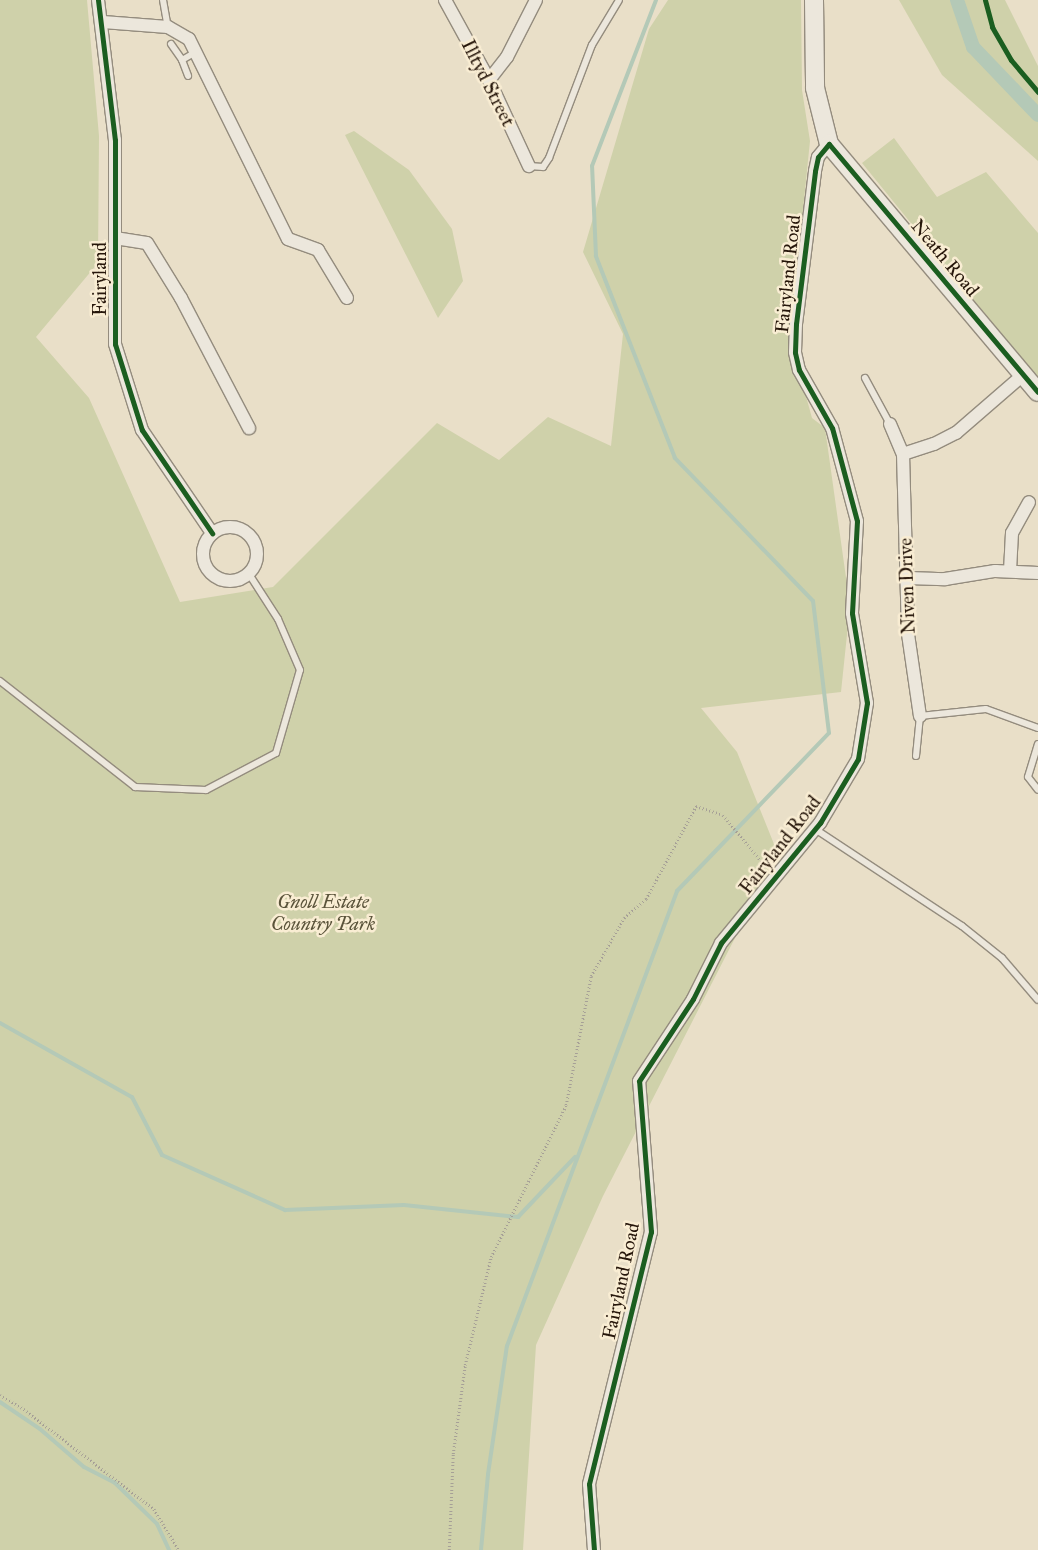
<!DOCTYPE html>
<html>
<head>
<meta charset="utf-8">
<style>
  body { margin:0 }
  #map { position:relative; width:1038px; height:1550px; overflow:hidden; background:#e9dfc8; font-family:"IM FELL Great Primer",serif }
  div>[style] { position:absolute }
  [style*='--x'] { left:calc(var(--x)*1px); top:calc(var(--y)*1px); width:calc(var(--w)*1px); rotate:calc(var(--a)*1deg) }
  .green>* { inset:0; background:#cfd1aa }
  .stream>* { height:4px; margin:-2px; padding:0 2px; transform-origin:2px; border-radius:2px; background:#b4c9b7 }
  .canal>* { height:14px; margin:-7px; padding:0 7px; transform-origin:7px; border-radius:7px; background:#b4c9b7 }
  .path>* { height:2.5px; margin-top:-1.25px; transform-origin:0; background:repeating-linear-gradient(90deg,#a6a097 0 1px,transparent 0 3.5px) }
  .roads { filter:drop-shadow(1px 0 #948c7e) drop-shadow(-1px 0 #948c7e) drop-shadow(0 1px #948c7e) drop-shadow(0 -1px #948c7e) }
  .lane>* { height:6px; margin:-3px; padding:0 3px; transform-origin:3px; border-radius:3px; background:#ece7dc }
  .street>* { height:12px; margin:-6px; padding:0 6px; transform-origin:6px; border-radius:6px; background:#ece7dc }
  .street>.ring { margin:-6px; padding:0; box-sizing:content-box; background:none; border:12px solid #ece7dc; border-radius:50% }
  .secondary>* { height:18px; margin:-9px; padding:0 9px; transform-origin:9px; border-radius:9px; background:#ece7dc }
  .cycleway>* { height:5px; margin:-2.5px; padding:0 2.5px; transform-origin:2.5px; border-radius:2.5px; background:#1b5e20 }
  span { translate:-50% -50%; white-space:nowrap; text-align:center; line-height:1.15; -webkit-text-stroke:5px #f9edd3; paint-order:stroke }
  .street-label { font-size:19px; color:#26160a }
  .park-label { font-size:19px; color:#5a533a; font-style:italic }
</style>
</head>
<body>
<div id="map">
  <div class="green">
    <i style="clip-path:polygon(0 0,87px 0,99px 136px,98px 263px,36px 337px,89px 398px,180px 602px,273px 587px,437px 423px,499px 460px,548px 417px,611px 446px,623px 334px,583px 252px,649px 29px,668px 0,801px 0,802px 90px,810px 141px,790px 338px,812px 418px,825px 428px,850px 606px,841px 692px,701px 708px,737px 752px,778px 854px,603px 1196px,536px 1345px,523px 1550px,0 1550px)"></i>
    <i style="clip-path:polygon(899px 0,1005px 0,1038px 66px,1038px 161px,942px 75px)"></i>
    <i style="clip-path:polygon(354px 131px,409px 170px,452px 229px,463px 281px,438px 318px,345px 135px)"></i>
    <i style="clip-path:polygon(894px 138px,937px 197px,986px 172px,1038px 233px,1038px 379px,862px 163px)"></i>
  </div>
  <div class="stream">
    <i style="--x:0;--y:1023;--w:151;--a:29.3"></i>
    <i style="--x:132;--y:1097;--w:65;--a:62.7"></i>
    <i style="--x:162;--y:1155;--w:135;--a:24.1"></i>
    <i style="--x:285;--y:1210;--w:119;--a:-2.4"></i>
    <i style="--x:404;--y:1205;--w:115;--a:6"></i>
    <i style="--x:518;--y:1217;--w:83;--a:-46.5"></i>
    <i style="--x:0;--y:1402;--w:48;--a:34"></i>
    <i style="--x:40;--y:1429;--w:58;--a:40.8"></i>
    <i style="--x:84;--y:1467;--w:34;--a:27"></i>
    <i style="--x:114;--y:1482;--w:60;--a:44.3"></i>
    <i style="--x:157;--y:1524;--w:29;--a:65"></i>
    <i style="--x:481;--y:1550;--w:76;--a:-84.7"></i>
    <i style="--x:488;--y:1474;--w:129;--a:-81.6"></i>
    <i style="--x:507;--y:1346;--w:486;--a:-69.5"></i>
    <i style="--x:677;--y:891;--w:219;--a:-46.1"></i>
    <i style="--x:829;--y:733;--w:133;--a:-96.9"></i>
    <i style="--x:813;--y:601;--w:199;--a:-134"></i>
    <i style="--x:675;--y:458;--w:217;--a:-111.4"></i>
    <i style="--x:596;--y:256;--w:90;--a:-92.5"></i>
    <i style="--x:592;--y:166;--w:178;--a:-68.9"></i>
  </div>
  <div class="canal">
    <i style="--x:957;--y:0;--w:50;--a:71.2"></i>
    <i style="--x:973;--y:47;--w:94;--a:46.3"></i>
  </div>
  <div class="path">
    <i style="--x:0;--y:1395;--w:24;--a:30"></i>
    <i style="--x:21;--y:1407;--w:168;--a:37.5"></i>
    <i style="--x:154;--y:1509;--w:48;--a:58.6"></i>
    <i style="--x:449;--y:1550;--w:96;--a:-87.6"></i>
    <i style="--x:453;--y:1454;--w:90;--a:-82.3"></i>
    <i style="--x:465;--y:1365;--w:111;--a:-76.5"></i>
    <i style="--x:491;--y:1257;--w:169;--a:-63.7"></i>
    <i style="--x:566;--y:1105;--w:131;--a:-79"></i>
    <i style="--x:591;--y:976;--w:67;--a:-60.4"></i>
    <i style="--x:624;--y:918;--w:29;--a:-41"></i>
    <i style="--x:646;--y:899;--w:106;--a:-61.7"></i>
    <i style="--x:696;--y:806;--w:28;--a:18"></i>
    <i style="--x:723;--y:815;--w:69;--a:50.3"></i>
  </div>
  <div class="roads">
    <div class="lane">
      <i style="--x:163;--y:0;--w:27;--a:80"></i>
      <i style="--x:171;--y:44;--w:19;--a:55"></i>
      <i style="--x:182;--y:60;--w:16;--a:-30"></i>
      <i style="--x:182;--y:60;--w:17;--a:69"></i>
      <i style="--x:529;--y:166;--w:14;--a:4"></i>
      <i style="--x:543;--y:167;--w:11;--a:-56"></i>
      <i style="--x:549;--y:158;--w:121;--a:-69.2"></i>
      <i style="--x:592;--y:45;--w:52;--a:-59"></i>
      <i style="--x:865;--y:378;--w:52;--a:61.5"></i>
      <i style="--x:0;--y:681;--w:172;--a:38.1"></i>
      <i style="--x:135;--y:787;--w:71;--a:2.4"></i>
      <i style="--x:206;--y:790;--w:79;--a:-27.9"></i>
      <i style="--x:276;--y:753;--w:86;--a:-73.9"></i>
      <i style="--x:300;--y:670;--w:56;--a:-113.3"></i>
      <i style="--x:278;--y:619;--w:54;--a:-122.8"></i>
      <i style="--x:1038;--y:744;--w:34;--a:107"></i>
      <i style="--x:1028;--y:777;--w:16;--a:52"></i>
      <i style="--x:916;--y:756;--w:40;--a:-84.3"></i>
      <i style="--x:920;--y:716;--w:66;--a:-6.1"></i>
      <i style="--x:986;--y:709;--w:55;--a:20.1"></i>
      <i style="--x:815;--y:829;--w:176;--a:33.4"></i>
      <i style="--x:962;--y:926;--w:51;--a:38.7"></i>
      <i style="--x:1002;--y:958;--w:55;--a:49.4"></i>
    </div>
    <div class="street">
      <i style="--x:98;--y:0;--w:141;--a:83.1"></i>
      <i style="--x:115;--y:140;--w:204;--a:90"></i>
      <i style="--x:115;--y:344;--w:90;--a:72.6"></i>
      <i style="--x:142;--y:430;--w:125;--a:55.8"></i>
      <i style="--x:445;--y:0;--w:91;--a:61.2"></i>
      <i style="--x:489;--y:80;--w:95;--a:65.1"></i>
      <i style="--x:103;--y:22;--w:65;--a:4.4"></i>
      <i style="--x:168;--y:27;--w:24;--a:30"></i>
      <i style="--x:189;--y:39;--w:223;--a:63.7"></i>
      <i style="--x:288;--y:239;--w:32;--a:20"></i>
      <i style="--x:318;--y:250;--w:56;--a:58.9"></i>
      <i style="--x:489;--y:80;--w:29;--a:-52"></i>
      <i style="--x:507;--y:57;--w:64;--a:-63"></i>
      <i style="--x:115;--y:238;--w:32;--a:9"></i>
      <i style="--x:147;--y:243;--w:65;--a:58.3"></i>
      <i style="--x:181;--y:298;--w:147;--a:62.4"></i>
      <i style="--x:890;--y:424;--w:33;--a:67"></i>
      <i style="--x:903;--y:454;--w:33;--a:-18"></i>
      <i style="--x:934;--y:444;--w:25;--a:-27"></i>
      <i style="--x:956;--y:433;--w:89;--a:-40.9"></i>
      <i style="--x:903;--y:454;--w:180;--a:88.4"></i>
      <i style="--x:908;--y:634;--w:83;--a:81.7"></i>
      <i class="ring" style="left:203px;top:527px;width:42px;height:42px"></i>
      <i style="--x:1010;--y:571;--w:38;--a:-87"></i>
      <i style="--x:1012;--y:533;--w:35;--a:-61"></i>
      <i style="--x:908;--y:578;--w:37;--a:2"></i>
      <i style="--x:945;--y:579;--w:51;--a:-9.1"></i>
      <i style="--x:995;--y:571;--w:43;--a:2.7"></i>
      <i style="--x:594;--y:1550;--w:66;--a:-94.3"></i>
      <i style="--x:589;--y:1484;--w:260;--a:-76.2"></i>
      <i style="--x:651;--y:1232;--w:151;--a:-94.5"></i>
      <i style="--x:639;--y:1081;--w:98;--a:-56.6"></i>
      <i style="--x:693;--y:999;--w:63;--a:-63.4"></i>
      <i style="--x:721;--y:943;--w:156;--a:-50.5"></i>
      <i style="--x:820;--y:823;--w:74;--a:-59.3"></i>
      <i style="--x:858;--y:759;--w:57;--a:-80.9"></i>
      <i style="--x:867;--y:703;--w:91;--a:-99.5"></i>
      <i style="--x:852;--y:613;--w:92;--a:-86.9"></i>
      <i style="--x:857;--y:521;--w:96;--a:-105"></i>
      <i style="--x:832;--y:428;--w:67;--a:-119.6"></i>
      <i style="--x:799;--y:370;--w:18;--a:-103"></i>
      <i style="--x:795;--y:352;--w:28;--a:-88"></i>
      <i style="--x:796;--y:324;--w:154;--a:-82.9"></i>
      <i style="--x:815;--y:171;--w:14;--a:-78"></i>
      <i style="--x:818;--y:157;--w:17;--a:-50"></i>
    </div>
    <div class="secondary">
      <i style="--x:814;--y:0;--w:88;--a:89.3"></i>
      <i style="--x:815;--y:88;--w:58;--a:76"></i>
      <i style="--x:829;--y:144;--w:324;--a:49.9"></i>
    </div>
  </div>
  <div class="cycleway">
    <i style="--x:98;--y:0;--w:141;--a:83.1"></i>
    <i style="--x:115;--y:140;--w:204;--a:90"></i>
    <i style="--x:115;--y:344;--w:90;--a:72.6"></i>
    <i style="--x:142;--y:430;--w:125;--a:55.8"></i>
    <i style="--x:985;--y:0;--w:28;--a:75"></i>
    <i style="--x:992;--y:27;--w:38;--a:60"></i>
    <i style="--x:1011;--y:60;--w:42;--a:49.8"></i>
    <i style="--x:594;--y:1550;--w:66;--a:-94.3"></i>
    <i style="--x:589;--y:1484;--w:260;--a:-76.2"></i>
    <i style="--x:651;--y:1232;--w:151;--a:-94.5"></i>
    <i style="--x:639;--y:1081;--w:98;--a:-56.6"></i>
    <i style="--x:693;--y:999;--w:63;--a:-63.4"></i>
    <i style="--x:721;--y:943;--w:156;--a:-50.5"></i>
    <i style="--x:820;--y:823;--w:74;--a:-59.3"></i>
    <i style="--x:858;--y:759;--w:57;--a:-80.9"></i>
    <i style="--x:867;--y:703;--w:91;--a:-99.5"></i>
    <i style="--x:852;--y:613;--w:92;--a:-86.9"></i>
    <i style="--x:857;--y:521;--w:96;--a:-105"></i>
    <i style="--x:832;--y:428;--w:67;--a:-119.6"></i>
    <i style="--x:799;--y:370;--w:18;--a:-103"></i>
    <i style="--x:795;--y:352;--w:28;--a:-88"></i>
    <i style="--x:796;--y:324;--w:154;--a:-82.9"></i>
    <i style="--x:815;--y:171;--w:14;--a:-78"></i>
    <i style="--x:818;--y:157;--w:17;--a:-50"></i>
    <i style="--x:829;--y:144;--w:324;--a:49.9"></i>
  </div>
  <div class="street-label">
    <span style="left:488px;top:83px;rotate:63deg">Illtyd Street</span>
    <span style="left:945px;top:258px;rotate:50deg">Neath Road</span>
    <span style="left:788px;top:274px;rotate:-84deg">Fairyland Road</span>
    <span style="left:100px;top:279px;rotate:-90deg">Fairyland</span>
    <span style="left:907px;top:586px;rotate:-92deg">Niven Drive</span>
    <span style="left:780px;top:845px;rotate:-52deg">Fairyland Road</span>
    <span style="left:621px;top:1281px;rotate:-78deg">Fairyland Road</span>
  </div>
  <div class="park-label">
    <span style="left:323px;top:913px">Gnoll Estate<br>Country Park</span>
  </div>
</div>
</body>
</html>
